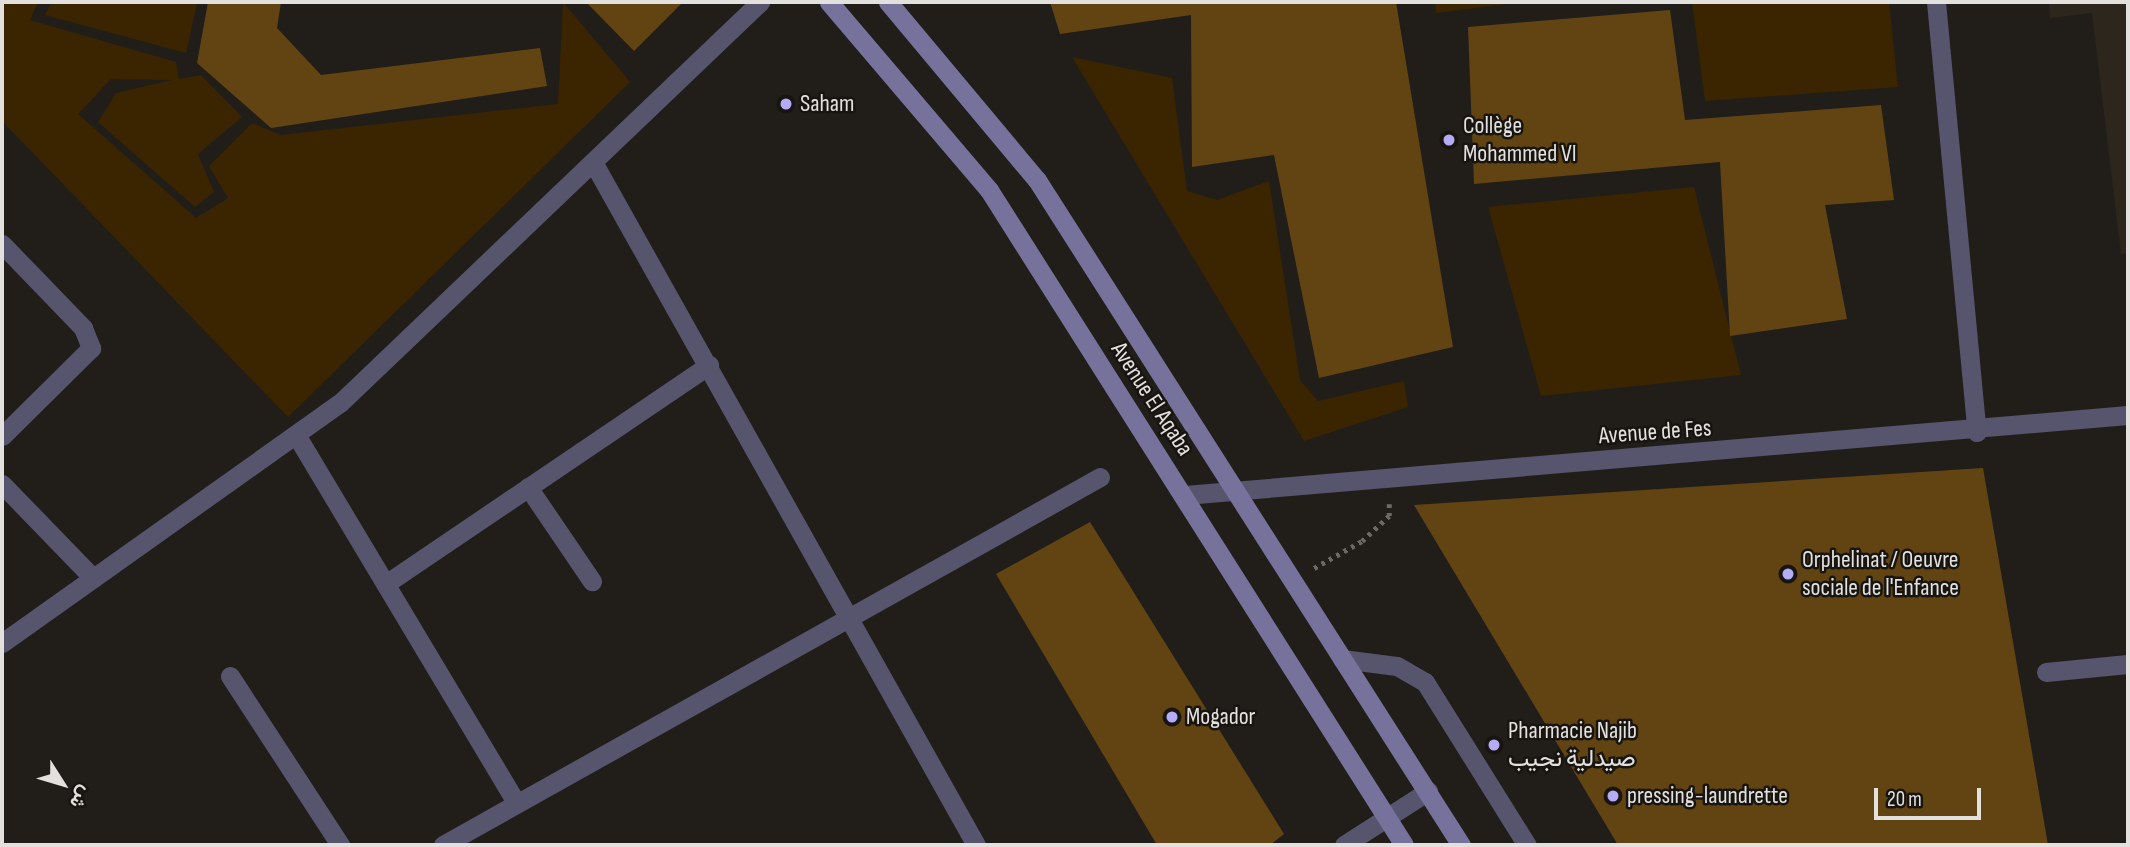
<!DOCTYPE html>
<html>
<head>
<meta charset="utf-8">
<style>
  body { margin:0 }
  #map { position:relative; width:2130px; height:847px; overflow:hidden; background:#211e1a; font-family:"Sofia Sans Condensed",Vazirmatn,sans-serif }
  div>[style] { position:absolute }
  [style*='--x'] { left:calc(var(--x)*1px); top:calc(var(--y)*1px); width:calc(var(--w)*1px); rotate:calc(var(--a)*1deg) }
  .built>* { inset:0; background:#2c261d }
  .green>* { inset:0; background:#3a2500 }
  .building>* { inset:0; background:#624412 }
  .path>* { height:4.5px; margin-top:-2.25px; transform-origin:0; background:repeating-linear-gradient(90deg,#6b6865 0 3.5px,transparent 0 8.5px) }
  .service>* { height:19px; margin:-9.5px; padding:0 9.5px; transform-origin:9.5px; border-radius:9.5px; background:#57546e }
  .minor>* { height:19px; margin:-9.5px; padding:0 9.5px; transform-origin:9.5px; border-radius:9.5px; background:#57546e }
  .tertiary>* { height:19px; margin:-9.5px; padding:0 9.5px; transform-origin:9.5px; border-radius:9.5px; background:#57546e }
  .secondary>* { height:19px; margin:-9.5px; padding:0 9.5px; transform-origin:9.5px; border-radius:9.5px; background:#76729c }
  .dots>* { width:19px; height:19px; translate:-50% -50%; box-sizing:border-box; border:4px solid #181511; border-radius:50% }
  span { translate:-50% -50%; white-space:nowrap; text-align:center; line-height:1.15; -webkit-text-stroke:5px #181511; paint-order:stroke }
  .poi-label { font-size:24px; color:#e3e1de }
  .left { translate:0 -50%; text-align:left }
  .street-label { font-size:24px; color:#e3e1de }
  .frame { position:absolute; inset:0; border:4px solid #e3e1de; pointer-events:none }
  .north { position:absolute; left:28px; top:749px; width:70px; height:70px; -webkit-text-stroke:5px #181511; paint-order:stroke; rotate:127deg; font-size:19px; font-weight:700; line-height:28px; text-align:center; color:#e3e1de }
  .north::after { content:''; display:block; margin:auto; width:24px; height:32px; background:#e3e1de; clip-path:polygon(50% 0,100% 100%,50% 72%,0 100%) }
  .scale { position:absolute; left:1874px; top:788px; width:107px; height:32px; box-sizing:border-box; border:4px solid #e3e1de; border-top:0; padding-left:9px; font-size:21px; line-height:24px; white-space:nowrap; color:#e3e1de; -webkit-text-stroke:5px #181511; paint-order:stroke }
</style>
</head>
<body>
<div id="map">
  <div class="built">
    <i style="clip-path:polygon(2049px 2px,2128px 2px,2128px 253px,2121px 254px,2092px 13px,2050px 18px)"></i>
  </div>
  <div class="green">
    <i style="clip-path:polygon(2px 2px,38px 2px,30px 20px,176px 62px,179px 79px,201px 75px,242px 117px,198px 154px,214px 192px,195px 207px,98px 122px,116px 93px,172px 80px,111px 79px,78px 114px,196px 218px,228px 198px,209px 166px,252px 123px,281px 135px,558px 104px,563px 2px,630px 82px,288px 417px,2px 121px)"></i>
    <i style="clip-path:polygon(52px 2px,194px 2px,197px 3px,186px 53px,45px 15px)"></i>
    <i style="clip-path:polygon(1435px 2px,1522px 2px,1436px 13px)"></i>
    <i style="clip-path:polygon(1692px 2px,1889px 2px,1898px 87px,1705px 101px)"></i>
    <i style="clip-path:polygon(1072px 57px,1172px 78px,1187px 191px,1217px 200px,1269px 181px,1300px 380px,1318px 401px,1404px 381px,1408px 407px,1304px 441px)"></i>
    <i style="clip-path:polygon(1694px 187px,1741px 375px,1541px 396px,1488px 207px)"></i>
  </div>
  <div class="building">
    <i style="clip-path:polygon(208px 2px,281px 2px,277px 28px,321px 75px,540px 48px,547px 86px,271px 128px,197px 63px)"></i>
    <i style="clip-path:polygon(586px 2px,683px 2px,634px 51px)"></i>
    <i style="clip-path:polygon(1050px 2px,1396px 2px,1453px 347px,1319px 378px,1274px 155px,1192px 167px,1191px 15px,1060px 34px)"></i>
    <i style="clip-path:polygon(1670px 10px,1685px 120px,1881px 105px,1894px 200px,1825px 205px,1847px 319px,1730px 336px,1720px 162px,1474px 184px,1468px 27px)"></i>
    <i style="clip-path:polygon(1983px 468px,2048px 845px,1618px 845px,1414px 505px)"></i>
    <i style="clip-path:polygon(1090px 522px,1284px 834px,1270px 845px,1157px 845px,996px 574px)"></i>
  </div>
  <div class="path">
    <i style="--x:1314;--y:568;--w:55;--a:-29.4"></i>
    <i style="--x:1362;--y:541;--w:37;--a:-43"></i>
    <i style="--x:1389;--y:516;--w:12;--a:-90"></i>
  </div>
  <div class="service">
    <i style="--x:2046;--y:672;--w:82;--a:-5.6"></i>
  </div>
  <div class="minor">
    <i style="--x:1936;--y:2;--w:432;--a:84.6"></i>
    <i style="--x:593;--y:162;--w:783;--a:60.72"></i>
    <i style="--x:2;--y:244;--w:117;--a:46"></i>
    <i style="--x:83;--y:328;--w:22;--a:68"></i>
    <i style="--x:91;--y:348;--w:125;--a:135.3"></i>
    <i style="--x:298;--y:438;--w:424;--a:59.1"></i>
    <i style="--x:2;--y:484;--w:131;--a:45.9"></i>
    <i style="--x:528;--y:487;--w:114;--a:55.8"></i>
    <i style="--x:387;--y:583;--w:389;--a:-34.1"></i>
    <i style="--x:2;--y:643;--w:415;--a:-35.4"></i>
    <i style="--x:340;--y:403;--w:581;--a:-43.67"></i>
    <i style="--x:1342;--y:659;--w:55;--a:7.3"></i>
    <i style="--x:1397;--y:666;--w:32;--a:30"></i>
    <i style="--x:1425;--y:682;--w:192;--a:58"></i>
    <i style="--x:230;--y:676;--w:202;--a:56.9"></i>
    <i style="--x:443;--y:845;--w:753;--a:-29.25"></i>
  </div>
  <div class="tertiary">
    <i style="--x:1185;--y:495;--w:946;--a:-4.85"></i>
    <i style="--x:1344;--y:845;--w:100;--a:-32.7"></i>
  </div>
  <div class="secondary">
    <i style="--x:829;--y:2;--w:247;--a:49.6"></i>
    <i style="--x:989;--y:190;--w:775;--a:57.64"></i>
    <i style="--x:888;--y:2;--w:232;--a:50.1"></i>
    <i style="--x:1037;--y:180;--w:789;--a:57.48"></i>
  </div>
  <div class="dots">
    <i style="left:786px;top:104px;background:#b5acf8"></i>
    <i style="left:1449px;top:140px;background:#b5acf8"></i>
    <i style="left:1788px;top:574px;background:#b5acf8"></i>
    <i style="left:1172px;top:717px;background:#b5acf8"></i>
    <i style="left:1494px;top:745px;background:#b5acf8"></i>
    <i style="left:1613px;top:796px;background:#b5acf8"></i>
  </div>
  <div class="poi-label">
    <span class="left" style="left:800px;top:104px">Saham</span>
    <span class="left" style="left:1463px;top:140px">Collège<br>Mohammed VI</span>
    <span class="left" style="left:1802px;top:574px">Orphelinat / Oeuvre<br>sociale de l'Enfance</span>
    <span class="left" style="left:1186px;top:717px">Mogador</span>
    <span class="left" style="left:1508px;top:745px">Pharmacie Najib<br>صيدلية نجيب</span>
    <span class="left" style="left:1627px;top:796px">pressing-laundrette</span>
  </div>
  <div class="street-label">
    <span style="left:1152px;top:399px;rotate:57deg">Avenue El Aqaba</span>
    <span style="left:1655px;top:432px;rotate:-4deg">Avenue de Fes</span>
  </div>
  <div class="frame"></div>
  <div class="north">ش</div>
  <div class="scale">20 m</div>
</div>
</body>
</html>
